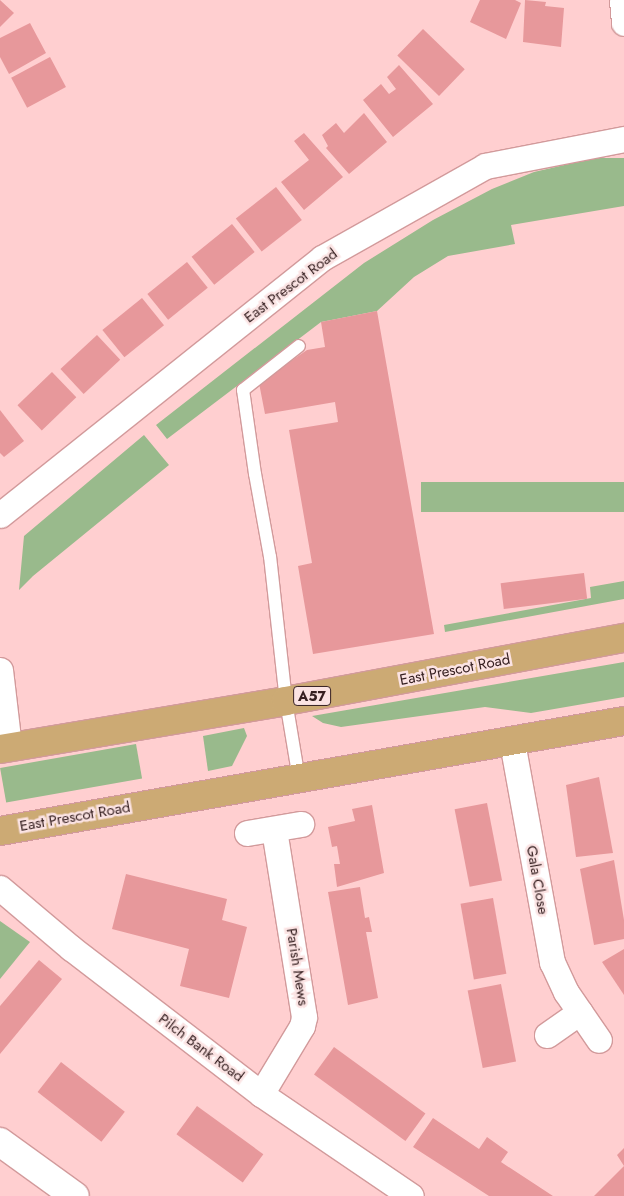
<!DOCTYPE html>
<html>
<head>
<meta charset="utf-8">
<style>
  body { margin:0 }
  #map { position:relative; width:624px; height:1196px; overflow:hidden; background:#ffcfd0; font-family:Jost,sans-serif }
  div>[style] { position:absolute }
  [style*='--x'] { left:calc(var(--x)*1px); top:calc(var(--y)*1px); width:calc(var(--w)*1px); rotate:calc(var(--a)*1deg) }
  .green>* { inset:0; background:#99ba8c; transform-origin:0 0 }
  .building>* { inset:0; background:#e7989b; transform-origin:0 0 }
  .roads { filter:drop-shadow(1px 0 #d29a9b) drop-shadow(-1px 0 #d29a9b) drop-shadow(0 1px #d29a9b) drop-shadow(0 -1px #d29a9b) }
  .service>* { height:12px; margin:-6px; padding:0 6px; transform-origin:6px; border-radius:6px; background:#fff }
  .minor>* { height:25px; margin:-12.5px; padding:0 12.5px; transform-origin:12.5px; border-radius:12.5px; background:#fff }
  .tertiary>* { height:28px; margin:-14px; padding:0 14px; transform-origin:14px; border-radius:14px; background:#fff }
  .trunk>* { height:28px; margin:-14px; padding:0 14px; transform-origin:14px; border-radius:14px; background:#ccaa74 }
  span { translate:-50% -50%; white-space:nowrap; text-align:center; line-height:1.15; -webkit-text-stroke:5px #fbe3e3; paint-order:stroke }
  .shield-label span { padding:1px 4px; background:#fbe3e3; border:1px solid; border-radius:4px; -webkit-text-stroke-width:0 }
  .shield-label { font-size:14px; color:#362021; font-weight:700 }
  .street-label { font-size:15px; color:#362021 }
</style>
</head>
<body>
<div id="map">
  <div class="green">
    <i style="clip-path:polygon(595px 158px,624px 158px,624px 206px,511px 225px,515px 244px,448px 256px,414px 277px,377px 311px,321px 322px,167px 439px,156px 425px,364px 263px,433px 220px,492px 189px,534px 172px)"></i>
    <i style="clip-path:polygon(144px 435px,169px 465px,33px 576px,19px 590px,24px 536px)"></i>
    <i style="left:624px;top:482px;width:30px;height:203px;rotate:90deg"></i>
    <i style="clip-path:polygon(624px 581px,624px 599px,445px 632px,444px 625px,591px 598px,590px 587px)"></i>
    <i style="clip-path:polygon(624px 662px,624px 697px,531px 713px,485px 707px,341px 727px,323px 723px,312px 716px)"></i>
    <i style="clip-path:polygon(244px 728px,247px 736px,232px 766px,208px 771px,203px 736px)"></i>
    <i style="left:136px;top:744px;width:35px;height:138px;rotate:80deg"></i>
    <i style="clip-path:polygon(0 921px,30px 942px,0 979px)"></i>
  </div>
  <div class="building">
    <i style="clip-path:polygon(0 0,14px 13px,0 27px)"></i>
    <i style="clip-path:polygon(480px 0,515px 0,521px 3px,506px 39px,470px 22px)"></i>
    <i style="clip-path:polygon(525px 0,546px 2px,545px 6px,564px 8px,561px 47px,523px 42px)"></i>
    <i style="clip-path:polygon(30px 23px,46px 53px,9px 74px,0 57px,0 38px)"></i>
    <i style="left:423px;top:29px;width:58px;height:37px;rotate:44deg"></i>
    <i style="left:50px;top:57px;width:34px;height:44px;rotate:62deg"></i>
    <i style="clip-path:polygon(399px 65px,433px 104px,393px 137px,363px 100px,381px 84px,389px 94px,396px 89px,387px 77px)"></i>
    <i style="clip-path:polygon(364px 113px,387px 142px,349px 174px,326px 148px,328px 146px,322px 135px,336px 123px,344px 133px)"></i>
    <i style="clip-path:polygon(304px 133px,343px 177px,304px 210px,281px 182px,309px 160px,294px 141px)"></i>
    <i style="left:276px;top:187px;width:42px;height:51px;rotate:52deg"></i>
    <i style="left:232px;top:224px;width:36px;height:52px;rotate:51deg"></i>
    <i style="left:187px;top:262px;width:33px;height:51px;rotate:51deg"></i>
    <i style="left:142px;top:298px;width:35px;height:51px;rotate:51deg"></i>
    <i style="clip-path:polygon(377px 311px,434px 634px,313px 654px,298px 566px,312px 563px,289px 430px,338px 422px,335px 402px,265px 414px,259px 383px,307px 350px,325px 347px,321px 322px)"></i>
    <i style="left:97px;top:335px;width:34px;height:50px;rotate:47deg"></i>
    <i style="left:52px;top:372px;width:35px;height:48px;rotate:46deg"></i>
    <i style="clip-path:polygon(0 410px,24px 441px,4px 457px,0 453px)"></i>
    <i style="left:584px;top:573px;width:26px;height:84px;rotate:83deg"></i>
    <i style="clip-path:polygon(599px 777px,613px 853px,576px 857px,566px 785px)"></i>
    <i style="left:487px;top:803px;width:79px;height:33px;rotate:79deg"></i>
    <i style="clip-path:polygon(372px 805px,384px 873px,337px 887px,334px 864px,340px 864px,337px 846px,332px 847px,328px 827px,355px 821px,352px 809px)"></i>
    <i style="clip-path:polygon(614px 860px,624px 920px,624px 939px,594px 945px,580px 869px)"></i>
    <i style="clip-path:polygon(126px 874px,227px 899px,222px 920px,247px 927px,229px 998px,180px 986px,189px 949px,112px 929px)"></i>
    <i style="clip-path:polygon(360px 887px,365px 918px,369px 917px,372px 932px,366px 932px,378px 998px,348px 1005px,328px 892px)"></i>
    <i style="left:493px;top:898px;width:77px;height:33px;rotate:80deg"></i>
    <i style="clip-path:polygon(624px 949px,624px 995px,602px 962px)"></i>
    <i style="clip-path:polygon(39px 960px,62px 979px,0 1054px,0 1006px)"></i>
    <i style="left:501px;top:984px;width:79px;height:34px;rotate:79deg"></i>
    <i style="left:334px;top:1047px;width:113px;height:34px;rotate:36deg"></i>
    <i style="left:61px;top:1062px;width:81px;height:38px;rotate:38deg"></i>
    <i style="left:197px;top:1106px;width:82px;height:35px;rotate:36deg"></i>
    <i style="clip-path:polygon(433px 1118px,479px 1149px,487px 1137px,508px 1152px,501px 1162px,553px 1196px,489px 1196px,413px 1147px)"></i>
    <i style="clip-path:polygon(624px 1148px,624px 1196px,594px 1196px,624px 1166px,617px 1155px)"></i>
  </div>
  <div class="roads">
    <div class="service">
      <i style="--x:299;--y:779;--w:79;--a:-99.5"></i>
      <i style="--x:286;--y:701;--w:145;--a:-96.3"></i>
      <i style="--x:270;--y:557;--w:84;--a:-100.2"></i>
      <i style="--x:255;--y:474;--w:85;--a:-98.1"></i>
      <i style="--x:243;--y:390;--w:71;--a:-38.2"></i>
    </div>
    <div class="minor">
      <i style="--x:622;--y:0;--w:23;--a:85"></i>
      <i style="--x:0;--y:515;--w:412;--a:-38.6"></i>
      <i style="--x:322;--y:258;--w:187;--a:-29.4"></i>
      <i style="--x:485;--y:166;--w:142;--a:-11"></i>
      <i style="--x:0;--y:670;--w:78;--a:83.3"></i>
      <i style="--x:512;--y:742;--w:224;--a:79.7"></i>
      <i style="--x:552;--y:962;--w:33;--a:65"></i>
      <i style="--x:566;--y:992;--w:58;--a:55.5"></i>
      <i style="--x:247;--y:833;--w:55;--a:-9.5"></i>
      <i style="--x:0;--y:888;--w:93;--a:40.2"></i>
      <i style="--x:71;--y:948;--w:240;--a:37.5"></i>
      <i style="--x:261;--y:1094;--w:181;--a:34.2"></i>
      <i style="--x:547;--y:1035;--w:40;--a:-34.9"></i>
      <i style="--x:261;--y:1094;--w:79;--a:-58.9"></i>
      <i style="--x:302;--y:1026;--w:9;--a:-77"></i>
      <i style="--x:304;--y:1017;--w:190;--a:-99.1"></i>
    </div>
    <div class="tertiary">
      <i style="--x:0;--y:1142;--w:92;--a:35.8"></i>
    </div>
    <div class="trunk">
      <i style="--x:0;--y:749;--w:290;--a:-9.5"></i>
      <i style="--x:286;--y:701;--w:344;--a:-10.6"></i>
      <i style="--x:0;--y:831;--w:634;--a:-10"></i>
    </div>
  </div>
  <div class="shield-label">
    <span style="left:312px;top:696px">A57</span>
  </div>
  <div class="street-label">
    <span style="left:291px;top:286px;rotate:-37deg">East Prescot Road</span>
    <span style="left:455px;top:670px;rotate:-11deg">East Prescot Road</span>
    <span style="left:75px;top:817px;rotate:-10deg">East Prescot Road</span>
    <span style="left:537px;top:880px;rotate:80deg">Gala Close</span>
    <span style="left:297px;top:967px;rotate:81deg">Parish Mews</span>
    <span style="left:201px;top:1048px;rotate:37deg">Pilch Bank Road</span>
  </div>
</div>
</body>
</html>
